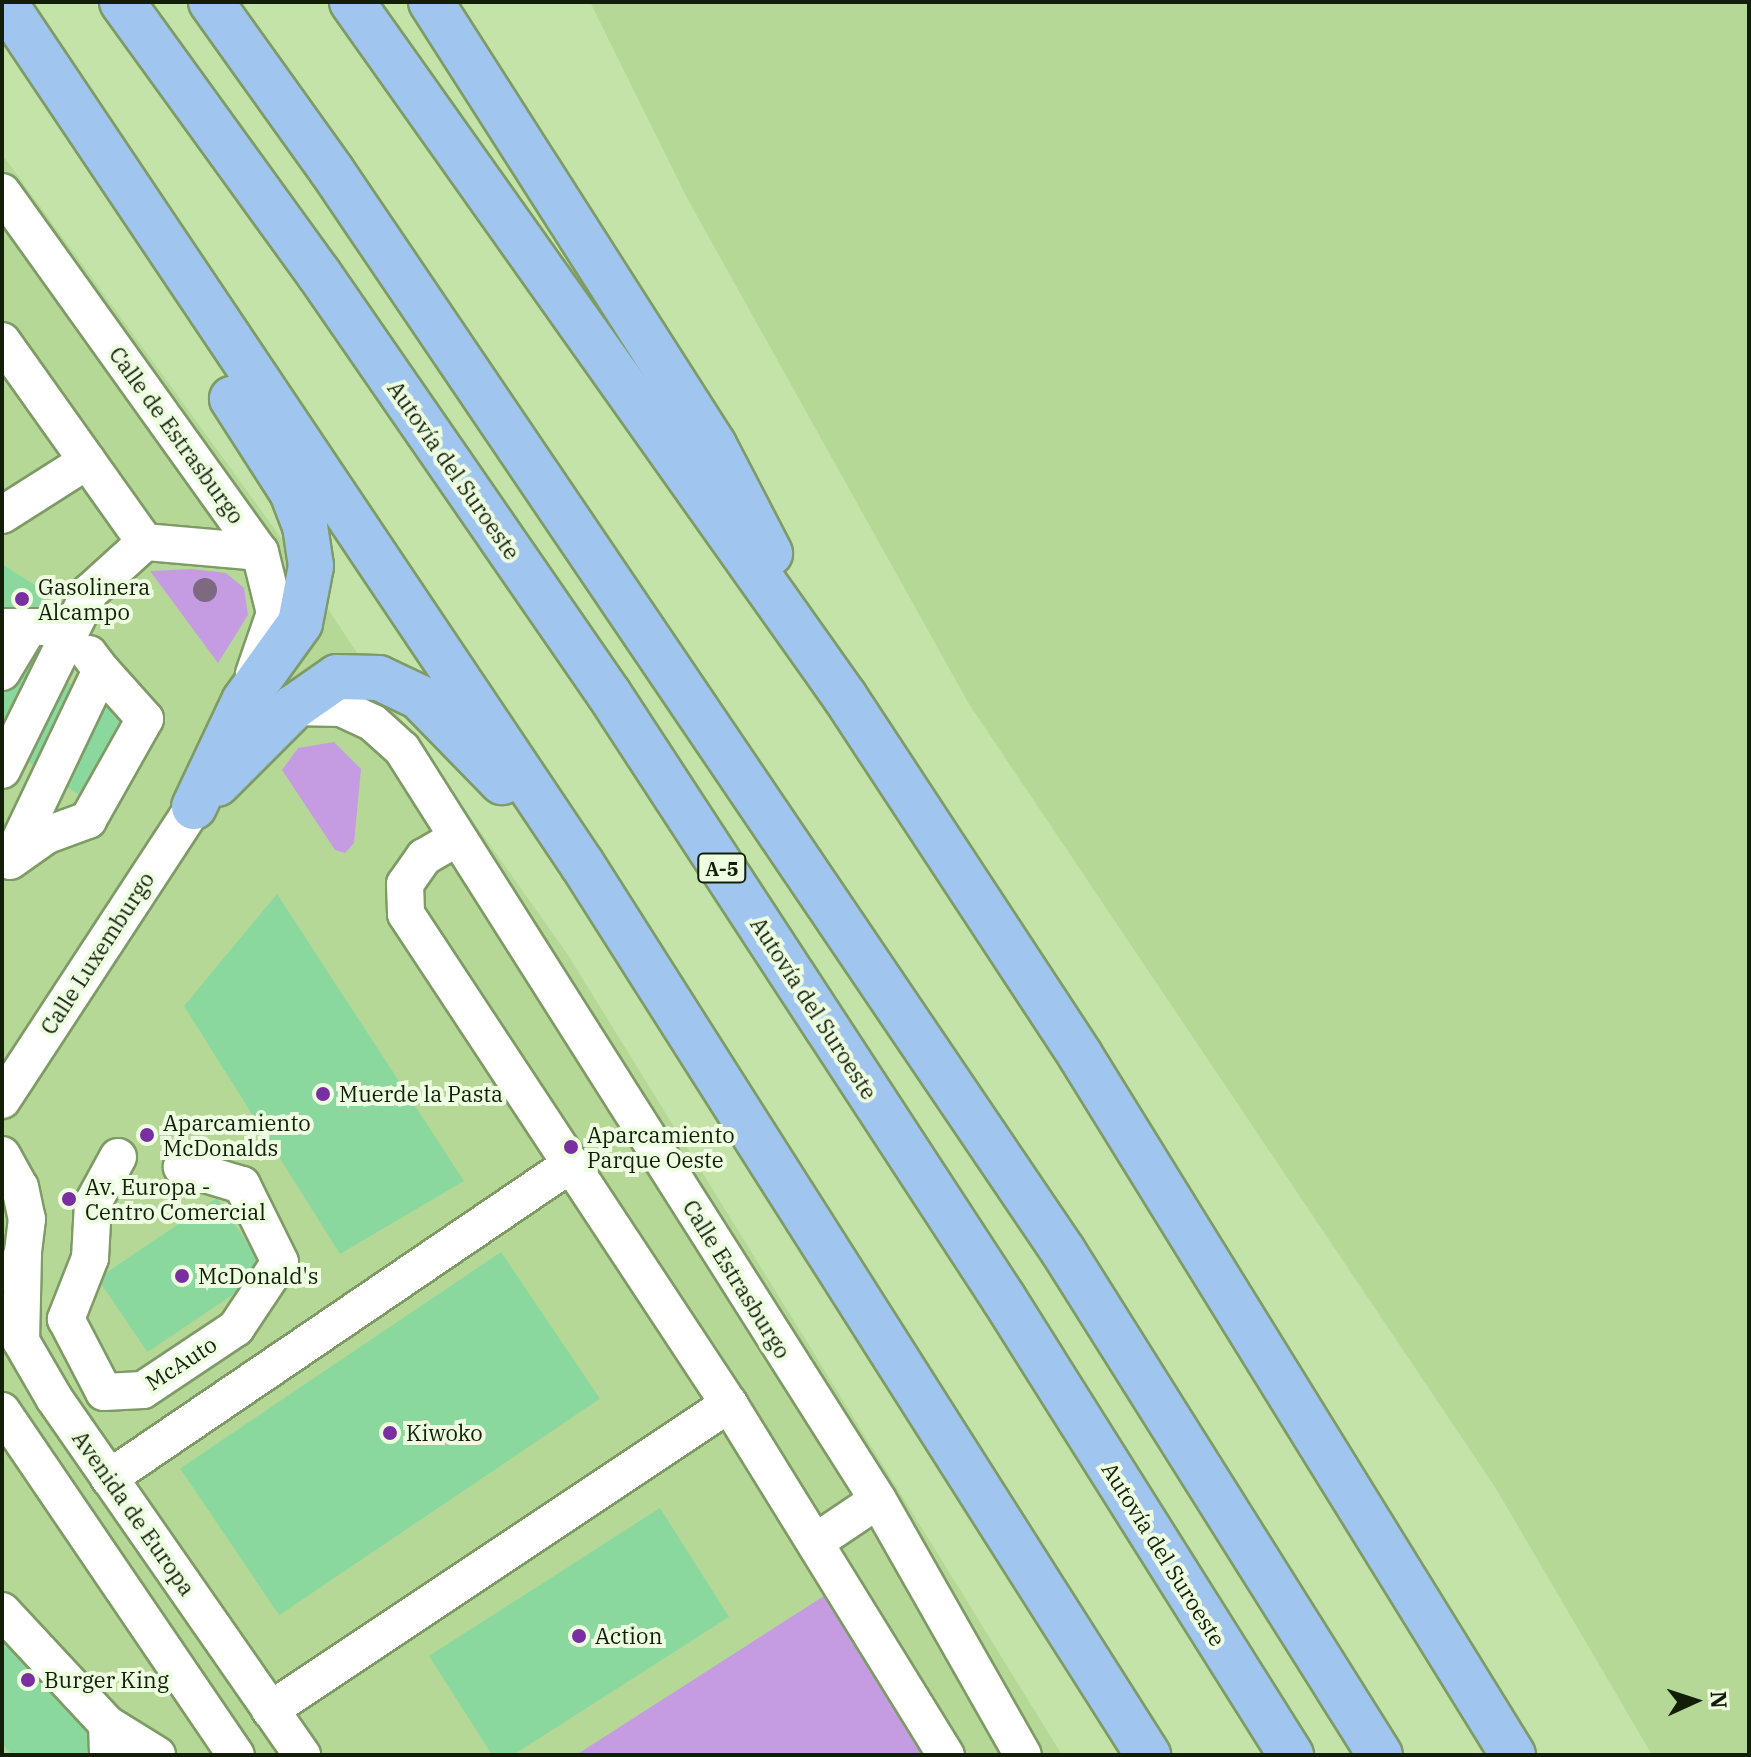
<!DOCTYPE html>
<html>
<head>
<meta charset="utf-8">
<style>
  body { margin:0 }
  #map { position:relative; width:1751px; height:1757px; overflow:hidden; background:#c4e3a9; font-family:"IBM Plex Serif",serif }
  div>[style] { position:absolute }
  [style*='--x'] { left:calc(var(--x)*1px); top:calc(var(--y)*1px); width:calc(var(--w)*1px); rotate:calc(var(--a)*1deg) }
  .built>* { inset:0; background:#b5d897 }
  .green>* { inset:0; background:#c59ce1 }
  .building>* { inset:0; background:#8bd89e; transform-origin:0 0 }
  .roads { filter:drop-shadow(2px 0 #7e9b65) drop-shadow(-2px 0 #7e9b65) drop-shadow(0 2px #7e9b65) drop-shadow(0 -2px #7e9b65) }
  .minor>* { height:36px; margin:-18px; padding:0 18px; transform-origin:18px; border-radius:18px; background:#fff }
  .highway>* { height:44px; margin:-22px; padding:0 22px; transform-origin:22px; border-radius:22px; background:#a0c6f0 }
  .trees>* { width:24px; height:24px; margin:-12px; border-radius:50%; background:#7d6980 }
  .dots>* { width:22px; height:22px; translate:-50% -50%; box-sizing:border-box; border:4px solid #eeffe1; border-radius:50% }
  span { translate:-50% -50%; white-space:nowrap; text-align:center; line-height:1.15; -webkit-text-stroke:8px #eeffe1; paint-order:stroke }
  .shield-label span { padding:2px 6px; background:#eeffe1; border:2px solid; border-radius:6px; -webkit-text-stroke-width:0 }
  .shield-label { font-size:20px; color:#131e08; font-weight:700 }
  .street-label { font-size:22px; color:#131e08 }
  .poi-label { font-size:22px; color:#131e08 }
  .left { translate:0 -50%; text-align:left }
  .frame { position:absolute; inset:0; border:4px solid #131e08; pointer-events:none }
  .north { position:absolute; left:1655px; top:1661px; width:80px; height:80px; -webkit-text-stroke:6px #eeffe1; paint-order:stroke; rotate:87deg; font-size:22px; font-weight:700; line-height:32px; text-align:center; color:#131e08 }
  .north::after { content:''; display:block; margin:auto; width:28px; height:36px; background:#131e08; clip-path:polygon(50% 0,100% 100%,50% 72%,0 100%) }
</style>
</head>
<body>
<div id="map">
  <div class="built">
    <i style="clip-path:polygon(590px 2px,1749px 2px,1749px 1755px,1652px 1755px,1495px 1487px,969px 704px,687px 198px)"></i>
    <i style="clip-path:polygon(2px 154px,279px 535px,405px 725px,568px 955px,1062px 1755px,2px 1755px)"></i>
  </div>
  <div class="green">
    <i style="clip-path:polygon(192px 569px,226px 573px,244px 588px,248px 615px,218px 663px,150px 571px)"></i>
    <i style="clip-path:polygon(334px 742px,361px 769px,354px 843px,345px 853px,335px 850px,282px 770px,298px 748px)"></i>
    <i style="clip-path:polygon(827px 1594px,926px 1755px,576px 1755px)"></i>
  </div>
  <div class="building">
    <i style="clip-path:polygon(2px 564px,47px 593px,28px 622px,2px 620px)"></i>
    <i style="clip-path:polygon(2px 640px,135px 726px,87px 800px,2px 745px)"></i>
    <i style="clip-path:polygon(277px 894px,464px 1181px,340px 1254px,184px 1006px)"></i>
    <i style="left:217px;top:1198px;width:89px;height:144px;rotate:56deg"></i>
    <i style="left:501px;top:1252px;width:177px;height:387px;rotate:56deg"></i>
    <i style="clip-path:polygon(660px 1508px,729px 1617px,513px 1755px,492px 1755px,429px 1656px)"></i>
    <i style="clip-path:polygon(2px 1625px,107px 1736px,87px 1755px,12px 1755px,2px 1744px)"></i>
  </div>
  <div class="roads">
    <div class="minor">
      <i style="--x:2;--y:192;--w:443;--a:54.4"></i>
      <i style="--x:260;--y:552;--w:63;--a:76.2"></i>
      <i style="--x:275;--y:613;--w:65;--a:109"></i>
      <i style="--x:2;--y:341;--w:247;--a:54.6"></i>
      <i style="--x:145;--y:542;--w:115;--a:5"></i>
      <i style="--x:2;--y:515;--w:101;--a:-32.4"></i>
      <i style="--x:2;--y:627;--w:68;--a:0"></i>
      <i style="--x:2;--y:672;--w:52;--a:-59"></i>
      <i style="--x:294;--y:707;--w:47;--a:1.2"></i>
      <i style="--x:341;--y:708;--w:35;--a:25"></i>
      <i style="--x:373;--y:723;--w:39;--a:42"></i>
      <i style="--x:402;--y:749;--w:889;--a:57.63"></i>
      <i style="--x:878;--y:1500;--w:293;--a:60.4"></i>
      <i style="--x:2;--y:770;--w:199;--a:-63.7"></i>
      <i style="--x:90;--y:592;--w:74;--a:-42.3"></i>
      <i style="--x:457;--y:838;--w:38;--a:150"></i>
      <i style="--x:424;--y:857;--w:33;--a:125"></i>
      <i style="--x:405;--y:884;--w:30;--a:88"></i>
      <i style="--x:406;--y:914;--w:587;--a:56.61"></i>
      <i style="--x:729;--y:1404;--w:413;--a:58.3"></i>
      <i style="--x:11;--y:859;--w:209;--a:-64.5"></i>
      <i style="--x:101;--y:670;--w:20;--a:-127"></i>
      <i style="--x:10;--y:861;--w:45;--a:-35.1"></i>
      <i style="--x:47;--y:835;--w:44;--a:-20.1"></i>
      <i style="--x:88;--y:820;--w:116;--a:-60.6"></i>
      <i style="--x:145;--y:719;--w:66;--a:-131.9"></i>
      <i style="--x:2;--y:1100;--w:350;--a:-56.8"></i>
      <i style="--x:2;--y:1155;--w:37;--a:61"></i>
      <i style="--x:20;--y:1187;--w:33;--a:78"></i>
      <i style="--x:27;--y:1219;--w:34;--a:97"></i>
      <i style="--x:23;--y:1253;--w:23;--a:115"></i>
      <i style="--x:118;--y:1157;--w:52;--a:118.5"></i>
      <i style="--x:93;--y:1203;--w:55;--a:93.1"></i>
      <i style="--x:90;--y:1258;--w:66;--a:111.5"></i>
      <i style="--x:66;--y:1319;--w:82;--a:62.5"></i>
      <i style="--x:104;--y:1392;--w:39;--a:-3"></i>
      <i style="--x:143;--y:1390;--w:112;--a:-33.7"></i>
      <i style="--x:236;--y:1328;--w:79;--a:-56.3"></i>
      <i style="--x:280;--y:1262;--w:86;--a:-116.3"></i>
      <i style="--x:242;--y:1185;--w:63;--a:-163.3"></i>
      <i style="--x:23;--y:1253;--w:88;--a:91.3"></i>
      <i style="--x:21;--y:1341;--w:66;--a:59.9"></i>
      <i style="--x:54;--y:1398;--w:435;--a:55.2"></i>
      <i style="--x:2;--y:1411;--w:416;--a:55.8"></i>
      <i style="--x:109;--y:1478;--w:559;--a:-34.2"></i>
      <i style="--x:817;--y:1541;--w:73;--a:-33.9"></i>
      <i style="--x:2;--y:1611;--w:154;--a:47.1"></i>
      <i style="--x:107;--y:1724;--w:31;--a:88"></i>
      <i style="--x:270;--y:1710;--w:552;--a:-33.69"></i>
      <i style="--x:107;--y:1724;--w:59;--a:31.8"></i>
    </div>
    <div class="highway">
      <i style="--x:4;--y:2;--w:1038;--a:56.16"></i>
      <i style="--x:582;--y:864;--w:1056;--a:57.57"></i>
      <i style="--x:122;--y:2;--w:336;--a:54.1"></i>
      <i style="--x:319;--y:274;--w:510;--a:55.38"></i>
      <i style="--x:609;--y:694;--w:723;--a:56.86"></i>
      <i style="--x:1004;--y:1299;--w:539;--a:57.81"></i>
      <i style="--x:211;--y:2;--w:208;--a:54.4"></i>
      <i style="--x:332;--y:171;--w:1304;--a:55.91"></i>
      <i style="--x:1063;--y:1251;--w:595;--a:57.83"></i>
      <i style="--x:352;--y:2;--w:852;--a:54.65"></i>
      <i style="--x:845;--y:697;--w:428;--a:56.7"></i>
      <i style="--x:1080;--y:1055;--w:823;--a:58.26"></i>
      <i style="--x:431;--y:2;--w:526;--a:57.43"></i>
      <i style="--x:714;--y:445;--w:122;--a:62.6"></i>
      <i style="--x:217;--y:784;--w:109;--a:-45"></i>
      <i style="--x:294;--y:707;--w:52;--a:-34.9"></i>
      <i style="--x:337;--y:677;--w:42;--a:1.4"></i>
      <i style="--x:379;--y:678;--w:44;--a:25.4"></i>
      <i style="--x:419;--y:697;--w:119;--a:45.7"></i>
      <i style="--x:194;--y:807;--w:117;--a:-64.7"></i>
      <i style="--x:244;--y:701;--w:96;--a:-54.3"></i>
      <i style="--x:300;--y:623;--w:58;--a:-79.1"></i>
      <i style="--x:311;--y:566;--w:40;--a:-98.5"></i>
      <i style="--x:305;--y:526;--w:36;--a:-111"></i>
      <i style="--x:292;--y:492;--w:111;--a:-122.8"></i>
    </div>
  </div>
  <div class="trees">
    <i style="left:205px;top:590px"></i>
  </div>
  <div class="dots">
    <i style="left:22px;top:599px;background:#7a2fa1"></i>
    <i style="left:323px;top:1094px;background:#7a2fa1"></i>
    <i style="left:147px;top:1135px;background:#7a2fa1"></i>
    <i style="left:571px;top:1147px;background:#7a2fa1"></i>
    <i style="left:69px;top:1199px;background:#7a2fa1"></i>
    <i style="left:182px;top:1276px;background:#7a2fa1"></i>
    <i style="left:390px;top:1433px;background:#7a2fa1"></i>
    <i style="left:579px;top:1636px;background:#7a2fa1"></i>
    <i style="left:28px;top:1680px;background:#7a2fa1"></i>
  </div>
  <div class="shield-label">
    <span style="left:722px;top:868px">A-5</span>
  </div>
  <div class="street-label">
    <span style="left:177px;top:435px;rotate:54deg">Calle de Estrasburgo</span>
    <span style="left:454px;top:470px;rotate:55deg">Autovía del Suroeste</span>
    <span style="left:97px;top:953px;rotate:-57deg">Calle Luxemburgo</span>
    <span style="left:814px;top:1008px;rotate:57deg">Autovía del Suroeste</span>
    <span style="left:737px;top:1279px;rotate:58deg">Calle Estrasburgo</span>
    <span style="left:181px;top:1363px;rotate:-33deg">McAuto</span>
    <span style="left:134px;top:1513px;rotate:55deg">Avenida de Europa</span>
    <span style="left:1164px;top:1554px;rotate:58deg">Autovía del Suroeste</span>
  </div>
  <div class="poi-label">
    <span class="left" style="left:38px;top:599px">Gasolinera<br>Alcampo</span>
    <span class="left" style="left:339px;top:1094px">Muerde la Pasta</span>
    <span class="left" style="left:163px;top:1135px">Aparcamiento<br>McDonalds</span>
    <span class="left" style="left:587px;top:1147px">Aparcamiento<br>Parque Oeste</span>
    <span class="left" style="left:85px;top:1199px">Av. Europa -<br>Centro Comercial</span>
    <span class="left" style="left:198px;top:1276px">McDonald's</span>
    <span class="left" style="left:406px;top:1433px">Kiwoko</span>
    <span class="left" style="left:595px;top:1636px">Action</span>
    <span class="left" style="left:44px;top:1680px">Burger King</span>
  </div>
  <div class="frame"></div>
  <div class="north">N</div>
</div>
</body>
</html>
